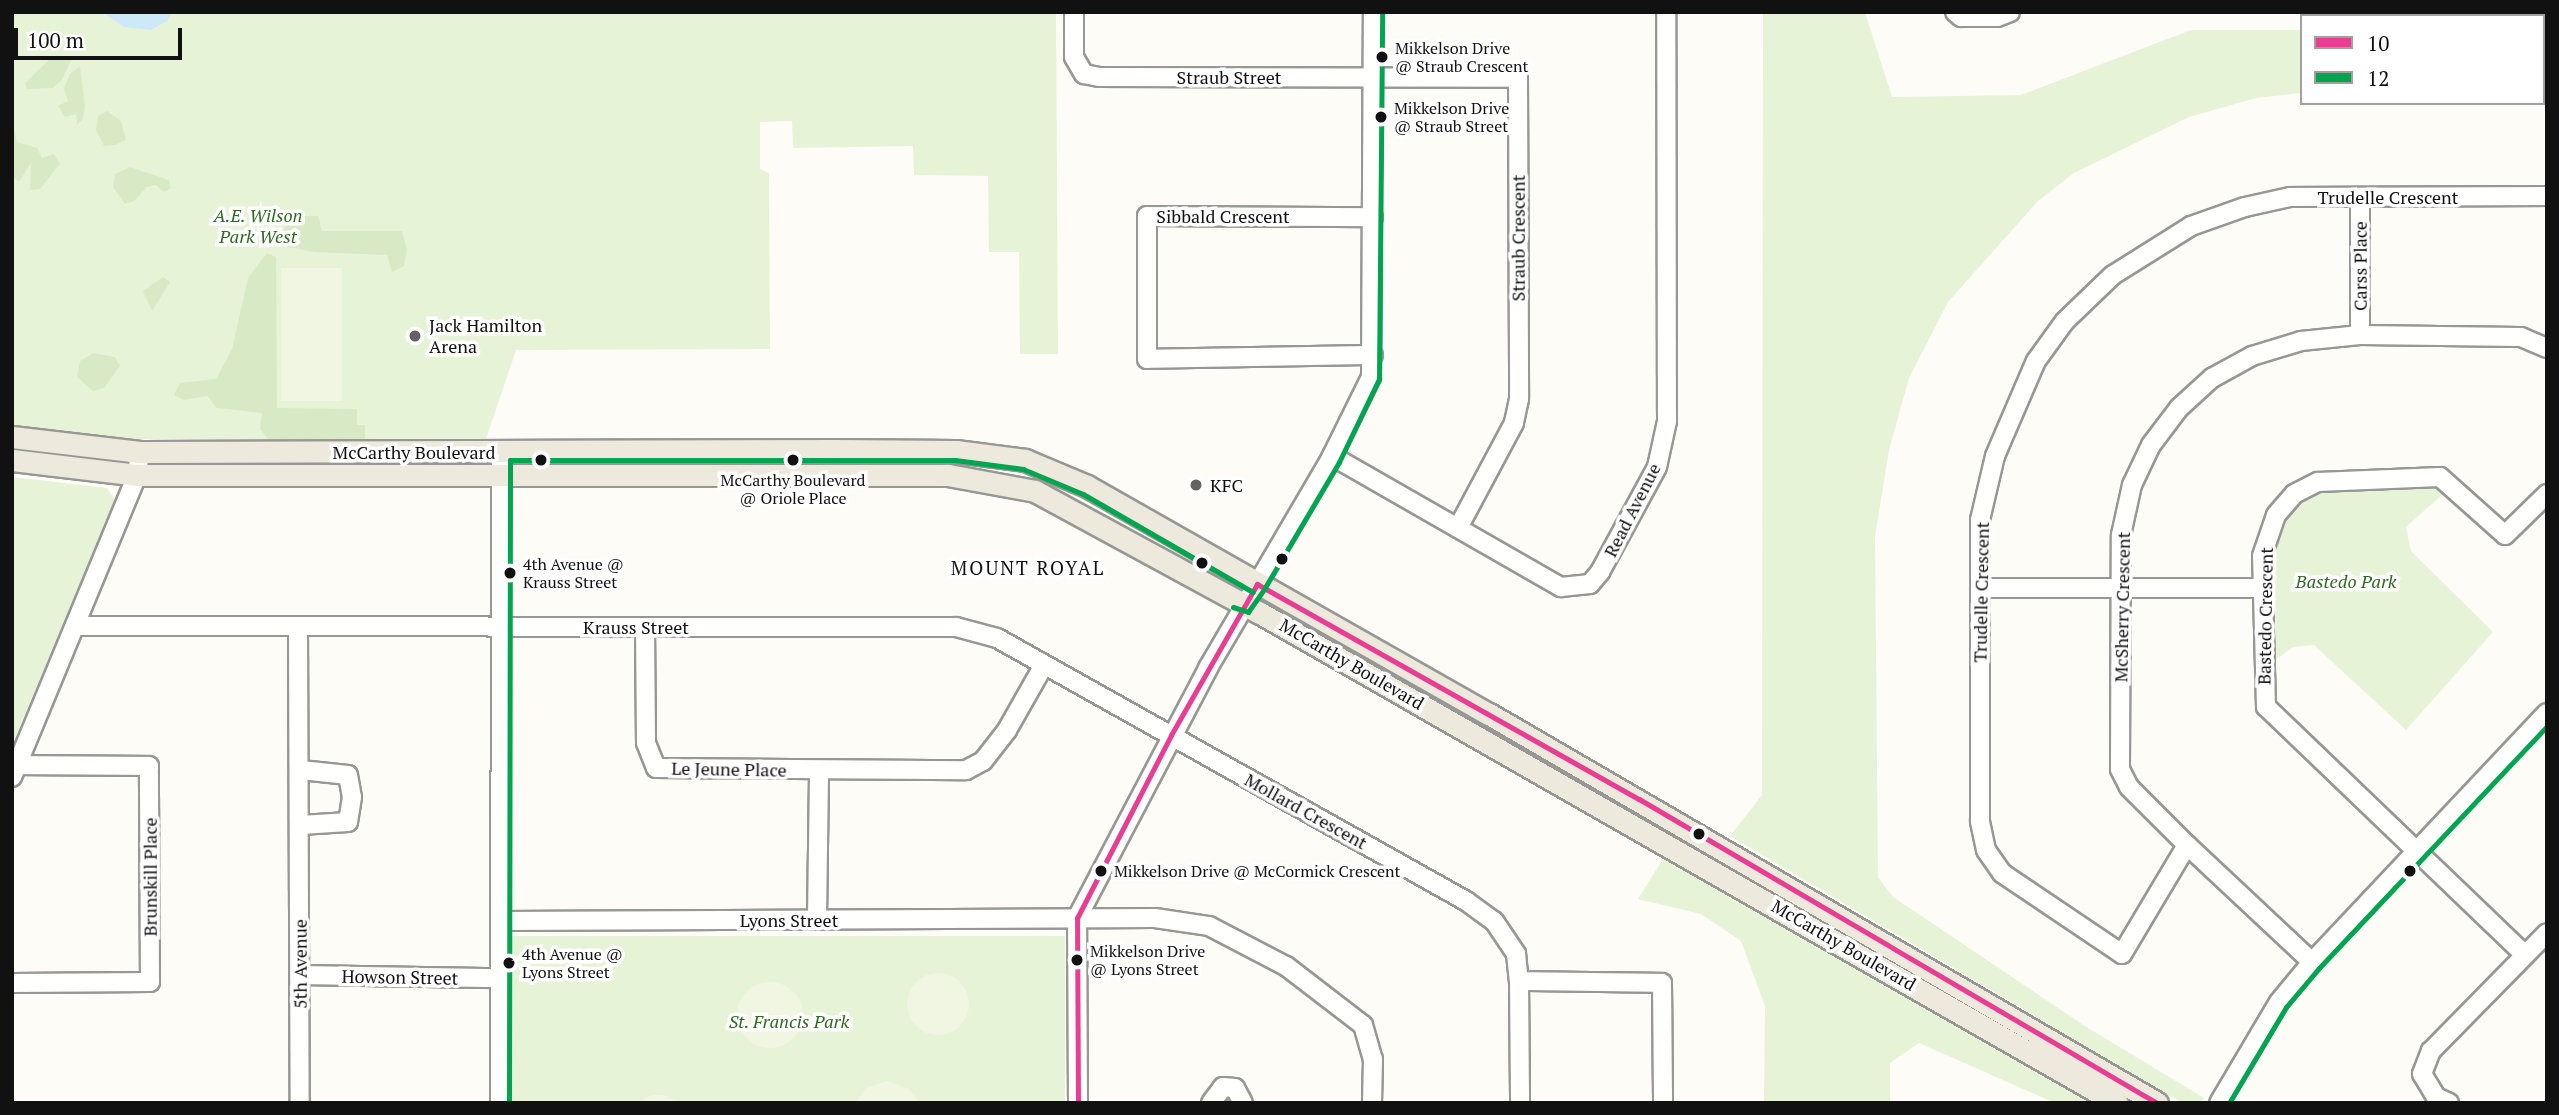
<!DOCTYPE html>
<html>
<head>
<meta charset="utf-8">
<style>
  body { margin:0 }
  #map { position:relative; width:2559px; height:1115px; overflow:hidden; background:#fdfcf7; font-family:"PT Serif",serif }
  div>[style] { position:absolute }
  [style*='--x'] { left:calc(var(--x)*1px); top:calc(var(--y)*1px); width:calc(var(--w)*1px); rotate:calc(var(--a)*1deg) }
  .green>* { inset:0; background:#e7f3d7; transform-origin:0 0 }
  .forest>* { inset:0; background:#d8eac5 }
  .pitch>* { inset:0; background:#f0f6e1; transform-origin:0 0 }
  .round { border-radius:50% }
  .water>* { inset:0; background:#cde8f7 }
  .roads { filter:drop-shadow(2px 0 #979795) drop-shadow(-2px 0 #979795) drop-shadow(0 2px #979795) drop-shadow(0 -2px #979795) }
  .minor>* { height:18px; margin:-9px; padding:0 9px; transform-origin:9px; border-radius:9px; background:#fffffe }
  .major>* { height:21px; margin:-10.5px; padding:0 10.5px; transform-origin:10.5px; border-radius:10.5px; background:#ede9dc }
  .bus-1>* { height:5px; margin:-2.5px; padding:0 2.5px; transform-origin:2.5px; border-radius:2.5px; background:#e93d93 }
  .bus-2>* { height:5px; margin:-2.5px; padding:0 2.5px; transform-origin:2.5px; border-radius:2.5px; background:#00a54f }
  .dots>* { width:19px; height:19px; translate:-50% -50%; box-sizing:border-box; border:4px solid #fff; border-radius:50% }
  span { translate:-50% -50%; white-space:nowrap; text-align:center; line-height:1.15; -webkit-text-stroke:7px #fff; paint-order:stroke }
  .bus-label { font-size:16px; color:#111 }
  .left { translate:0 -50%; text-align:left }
  .street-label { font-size:18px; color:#111 }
  .park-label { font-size:18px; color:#2f6b1f; font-style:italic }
  .poi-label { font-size:18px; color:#111 }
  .neighbourhood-label { font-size:19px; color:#111; letter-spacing:2px }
  .frame { position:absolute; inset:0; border:14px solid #111; pointer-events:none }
  .legend { position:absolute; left:2300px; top:14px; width:245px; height:91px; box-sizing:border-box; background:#fff; border:2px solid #a0a0a0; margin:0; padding:9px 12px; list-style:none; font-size:21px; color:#111 }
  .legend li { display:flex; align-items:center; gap:14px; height:35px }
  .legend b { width:35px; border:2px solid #a0a0a0 }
  .scale { position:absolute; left:14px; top:28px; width:168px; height:32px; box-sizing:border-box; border:4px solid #111; border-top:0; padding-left:9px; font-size:21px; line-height:24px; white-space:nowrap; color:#111; -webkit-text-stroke:5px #fff; paint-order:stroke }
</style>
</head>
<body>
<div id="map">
  <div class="green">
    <i style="clip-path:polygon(12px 12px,1056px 12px,1058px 354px,1020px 354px,1019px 252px,989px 252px,988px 176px,914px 175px,913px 146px,793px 148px,792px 121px,760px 122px,760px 169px,769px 173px,770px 349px,516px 350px,486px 439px,122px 439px,12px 426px)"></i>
    <i style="clip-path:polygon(1763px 12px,1865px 12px,1892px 97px,2021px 95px,2191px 30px,2302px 30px,2302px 93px,2256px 98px,2189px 117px,2074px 173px,2038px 201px,1948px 302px,1909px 378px,1889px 450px,1875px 537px,1878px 877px,1893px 897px,2085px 1026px,2204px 1098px,2200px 1103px,2182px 1103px,1730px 836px,1762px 795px)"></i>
    <i style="left:2543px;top:31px;width:4px;height:56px"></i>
    <i style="clip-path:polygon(12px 477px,107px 488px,115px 500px,12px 745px)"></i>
    <i style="clip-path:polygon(2432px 487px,2443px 494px,2406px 527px,2411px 551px,2493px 632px,2406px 730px,2314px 645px,2293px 647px,2274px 661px,2274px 546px,2285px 520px,2305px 500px,2332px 489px)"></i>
    <i style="clip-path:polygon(1668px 851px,1989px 1033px,2094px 1103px,2055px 1103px,1919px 1043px,1890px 1063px,1890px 1103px,1764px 1103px,1765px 1006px,1741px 941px,1701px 914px,1638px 899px)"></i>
    <i style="left:1065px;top:936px;width:167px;height:553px;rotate:90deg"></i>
  </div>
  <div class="forest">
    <i style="clip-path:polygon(51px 58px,71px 60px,62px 80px,53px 88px,27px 89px,25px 83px)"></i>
    <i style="clip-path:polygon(80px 66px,85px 106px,83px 119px,77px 125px,76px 114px,65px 117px,58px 106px,68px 101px,64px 88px,70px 74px)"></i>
    <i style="clip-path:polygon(107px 111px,121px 121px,126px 140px,115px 145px,104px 146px,96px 130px,98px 116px)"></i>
    <i style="clip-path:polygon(12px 120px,17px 142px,37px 148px,42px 158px,54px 154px,60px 164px,40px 189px,30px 190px,31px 163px,19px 182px,12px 176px)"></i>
    <i style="clip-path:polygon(130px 167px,169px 180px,171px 188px,164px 192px,156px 185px,147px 187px,134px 201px,125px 204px,113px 187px,115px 174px)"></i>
    <i style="clip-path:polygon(298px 216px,318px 216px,322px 231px,402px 231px,407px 250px,404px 266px,392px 272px,387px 255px,314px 252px,283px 246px,284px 228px)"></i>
    <i style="clip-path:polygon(267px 253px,276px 257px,277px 408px,357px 409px,357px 425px,365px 425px,365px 439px,268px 439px,260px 429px,262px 413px,217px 408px,207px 396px,184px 400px,174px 395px,180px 383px,216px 379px,232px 349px,248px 278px)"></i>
    <i style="clip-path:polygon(163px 277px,170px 282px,152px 311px,143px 291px)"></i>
    <i style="clip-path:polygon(93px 353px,115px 357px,120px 366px,104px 388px,93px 391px,77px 377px,80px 361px)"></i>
  </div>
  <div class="pitch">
    <i style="left:281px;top:268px;width:61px;height:133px"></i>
    <i class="round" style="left:907px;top:973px;width:62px;height:62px"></i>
    <i class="round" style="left:737px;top:982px;width:66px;height:66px"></i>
    <i style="clip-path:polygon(887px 1081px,909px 1089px,920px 1103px,855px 1103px,866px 1088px)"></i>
    <i style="clip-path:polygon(652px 1095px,664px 1095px,679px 1103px,637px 1103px)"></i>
  </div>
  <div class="water">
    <i style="clip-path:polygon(102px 12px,172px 12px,167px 21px,151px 30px,124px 27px)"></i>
  </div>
  <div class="roads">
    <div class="minor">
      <i style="--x:1074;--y:12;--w:45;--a:90"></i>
      <i style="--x:1074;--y:57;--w:20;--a:60"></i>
      <i style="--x:1084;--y:74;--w:16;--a:11"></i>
      <i style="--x:1100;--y:77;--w:418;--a:0.1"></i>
      <i style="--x:1518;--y:78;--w:321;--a:89.8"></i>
      <i style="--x:1519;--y:399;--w:25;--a:102"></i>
      <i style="--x:1514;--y:423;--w:119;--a:118.1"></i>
      <i style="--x:1955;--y:12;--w:8;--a:40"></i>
      <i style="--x:1961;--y:17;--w:36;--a:0"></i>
      <i style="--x:1997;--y:17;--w:14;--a:-21"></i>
      <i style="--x:2360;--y:197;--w:138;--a:90"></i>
      <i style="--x:1373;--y:355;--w:226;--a:179"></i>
      <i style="--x:1147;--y:359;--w:143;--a:-90"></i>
      <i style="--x:1147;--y:216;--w:226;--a:0.3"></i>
      <i style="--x:1332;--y:456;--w:264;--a:29.8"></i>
      <i style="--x:1561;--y:587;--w:29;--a:-6"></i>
      <i style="--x:1590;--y:584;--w:16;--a:-50"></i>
      <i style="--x:1600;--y:572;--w:119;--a:-61.5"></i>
      <i style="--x:1657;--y:467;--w:47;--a:-77.7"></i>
      <i style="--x:1667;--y:421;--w:409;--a:-90.1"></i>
      <i style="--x:1980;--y:588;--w:282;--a:0"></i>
      <i style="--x:75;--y:626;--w:881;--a:0.07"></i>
      <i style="--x:956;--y:627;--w:42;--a:15"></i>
      <i style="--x:997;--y:638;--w:538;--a:29.28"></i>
      <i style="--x:1466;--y:901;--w:34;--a:36"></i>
      <i style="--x:1494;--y:921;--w:40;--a:56"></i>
      <i style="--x:1516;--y:954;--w:27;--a:84"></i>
      <i style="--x:1519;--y:981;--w:122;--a:89.5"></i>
      <i style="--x:645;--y:627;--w:116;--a:89.5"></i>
      <i style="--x:646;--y:743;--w:27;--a:68"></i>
      <i style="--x:656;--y:768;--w:310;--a:0.4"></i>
      <i style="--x:966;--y:770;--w:19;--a:-28"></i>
      <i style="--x:983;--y:761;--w:39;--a:-52"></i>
      <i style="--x:1007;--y:730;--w:75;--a:-60.4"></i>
      <i style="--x:298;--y:629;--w:474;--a:89.8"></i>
      <i style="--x:301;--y:770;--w:47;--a:6.1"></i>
      <i style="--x:348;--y:775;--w:22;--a:80"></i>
      <i style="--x:352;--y:797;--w:25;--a:99"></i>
      <i style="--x:348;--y:822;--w:47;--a:176.3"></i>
      <i style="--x:12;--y:777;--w:327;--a:-67.5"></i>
      <i style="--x:137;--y:475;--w:23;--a:-83"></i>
      <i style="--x:2187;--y:845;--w:127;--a:120.8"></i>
      <i style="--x:2122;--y:954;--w:145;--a:-146"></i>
      <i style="--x:2002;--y:873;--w:28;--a:-125"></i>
      <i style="--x:1986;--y:850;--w:30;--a:-102"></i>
      <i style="--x:1980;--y:821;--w:301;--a:-90"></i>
      <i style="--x:1980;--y:520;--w:66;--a:-76.8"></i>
      <i style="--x:1995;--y:456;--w:103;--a:-66.7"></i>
      <i style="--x:2036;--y:361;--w:49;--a:-54.1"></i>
      <i style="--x:2065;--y:321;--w:66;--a:-43.8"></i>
      <i style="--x:2113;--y:275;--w:92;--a:-32.1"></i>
      <i style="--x:2191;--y:226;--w:57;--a:-19.4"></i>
      <i style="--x:2245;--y:207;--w:46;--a:-12.5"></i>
      <i style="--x:2290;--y:197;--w:257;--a:-0.2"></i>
      <i style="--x:817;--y:919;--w:148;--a:-89.2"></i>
      <i style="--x:501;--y:921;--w:654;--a:-0.26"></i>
      <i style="--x:1155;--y:918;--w:55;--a:8.4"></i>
      <i style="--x:1209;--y:926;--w:87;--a:27.5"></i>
      <i style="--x:1286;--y:966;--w:97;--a:37.5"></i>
      <i style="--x:1363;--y:1025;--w:35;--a:74"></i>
      <i style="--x:1373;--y:1059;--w:44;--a:91.3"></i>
      <i style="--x:2525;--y:955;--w:359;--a:-136.2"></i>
      <i style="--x:2266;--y:707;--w:151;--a:-91.5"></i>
      <i style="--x:2262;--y:556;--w:43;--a:-71.1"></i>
      <i style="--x:2276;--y:515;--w:28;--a:-49"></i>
      <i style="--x:2294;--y:494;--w:27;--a:-27"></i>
      <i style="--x:2318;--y:482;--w:122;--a:-2.3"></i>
      <i style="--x:2440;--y:477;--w:87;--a:41.7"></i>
      <i style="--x:2505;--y:535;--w:59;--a:-44.3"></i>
      <i style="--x:2312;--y:962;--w:171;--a:-136.9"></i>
      <i style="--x:2187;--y:845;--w:82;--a:-135"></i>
      <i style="--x:2129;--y:787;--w:20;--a:-117"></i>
      <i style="--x:2120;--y:769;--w:234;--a:-89.8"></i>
      <i style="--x:2121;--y:535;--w:51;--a:-77.6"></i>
      <i style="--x:2132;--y:485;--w:44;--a:-64.6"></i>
      <i style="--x:2151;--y:445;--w:46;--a:-52.9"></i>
      <i style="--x:2179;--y:408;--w:45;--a:-42.3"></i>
      <i style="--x:2212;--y:378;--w:46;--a:-28.8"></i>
      <i style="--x:2252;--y:356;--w:51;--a:-17"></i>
      <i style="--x:2301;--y:341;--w:59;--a:-5.8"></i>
      <i style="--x:2360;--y:335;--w:161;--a:0.7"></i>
      <i style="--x:2521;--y:337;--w:28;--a:23"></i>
      <i style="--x:300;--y:975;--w:201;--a:0.9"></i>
      <i style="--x:1519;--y:981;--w:143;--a:0.8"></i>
      <i style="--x:1662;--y:983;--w:120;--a:89.5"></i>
      <i style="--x:12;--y:983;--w:138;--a:-0.4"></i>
      <i style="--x:150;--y:982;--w:216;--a:-90.3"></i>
      <i style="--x:149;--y:766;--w:132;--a:-179.6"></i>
      <i style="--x:500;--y:1103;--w:652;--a:-89.91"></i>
      <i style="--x:1078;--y:1103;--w:185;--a:-90.3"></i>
      <i style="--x:1077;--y:918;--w:282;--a:-62.3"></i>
      <i style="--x:1208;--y:668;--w:243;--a:-59.6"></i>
      <i style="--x:1331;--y:458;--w:90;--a:-63.7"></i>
      <i style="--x:1371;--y:377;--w:365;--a:-89.7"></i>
      <i style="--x:1211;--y:1103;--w:20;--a:-53"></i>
      <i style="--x:1223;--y:1087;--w:12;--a:5"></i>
      <i style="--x:1235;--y:1088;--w:17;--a:62"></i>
      <i style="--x:2219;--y:1103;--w:117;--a:-59.3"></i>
      <i style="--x:2279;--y:1002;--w:52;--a:-50.5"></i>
      <i style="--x:2312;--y:962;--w:342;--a:-46.7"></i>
      <i style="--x:2449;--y:1103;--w:14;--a:-155"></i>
      <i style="--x:2436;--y:1097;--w:27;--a:-121"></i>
      <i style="--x:2422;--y:1074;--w:25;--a:-69"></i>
      <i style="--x:2431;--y:1051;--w:165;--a:-45.5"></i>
    </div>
    <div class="major">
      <i style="--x:12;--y:437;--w:129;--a:6.7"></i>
      <i style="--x:140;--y:452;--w:694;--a:-0.17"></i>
      <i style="--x:834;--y:450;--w:122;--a:0.5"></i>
      <i style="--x:956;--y:451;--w:70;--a:7.4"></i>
      <i style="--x:1025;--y:460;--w:67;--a:22.8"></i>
      <i style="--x:1087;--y:486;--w:462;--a:29.6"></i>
      <i style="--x:1489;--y:714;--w:773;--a:30.21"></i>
      <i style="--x:12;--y:460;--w:126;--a:6.8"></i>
      <i style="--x:137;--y:475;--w:811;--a:0"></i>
      <i style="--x:948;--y:475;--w:88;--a:10.4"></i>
      <i style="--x:1035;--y:491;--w:256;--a:28.5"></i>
      <i style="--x:1260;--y:613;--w:987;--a:29.76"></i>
    </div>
  </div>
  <div class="bus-1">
    <i style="--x:1257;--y:584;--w:438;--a:29.4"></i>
    <i style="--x:1639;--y:799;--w:601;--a:30.41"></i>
    <i style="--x:1078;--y:1103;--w:185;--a:-90.3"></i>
    <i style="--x:1077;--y:918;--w:206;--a:-62.8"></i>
    <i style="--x:1171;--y:735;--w:174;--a:-60.3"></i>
  </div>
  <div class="bus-2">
    <i style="--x:1233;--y:607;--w:16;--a:18"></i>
    <i style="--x:1248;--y:612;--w:28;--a:-55"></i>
    <i style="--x:1264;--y:589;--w:147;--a:-59.4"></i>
    <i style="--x:1339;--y:462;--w:92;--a:-64.3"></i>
    <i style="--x:1379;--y:379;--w:367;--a:-89.5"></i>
    <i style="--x:509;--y:1103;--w:643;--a:-89.91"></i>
    <i style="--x:510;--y:460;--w:445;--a:0"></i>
    <i style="--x:955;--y:460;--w:69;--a:7.5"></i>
    <i style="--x:1023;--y:469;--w:65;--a:22.6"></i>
    <i style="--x:1083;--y:494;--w:196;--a:30"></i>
    <i style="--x:2229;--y:1103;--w:112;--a:-59.3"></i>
    <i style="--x:2286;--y:1007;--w:51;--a:-49.8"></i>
    <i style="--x:2319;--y:968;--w:332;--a:-46.7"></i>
  </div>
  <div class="dots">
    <i style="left:1382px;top:57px;background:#111"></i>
    <i style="left:1381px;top:117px;background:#111"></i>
    <i style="left:415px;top:336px;background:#646362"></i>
    <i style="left:541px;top:460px;background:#111"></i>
    <i style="left:793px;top:460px;background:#111"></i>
    <i style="left:1196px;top:485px;background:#646362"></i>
    <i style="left:1282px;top:559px;background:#111"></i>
    <i style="left:1202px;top:563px;background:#111"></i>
    <i style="left:510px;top:573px;background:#111"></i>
    <i style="left:1699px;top:834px;background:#111"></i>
    <i style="left:1101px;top:871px;background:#111"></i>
    <i style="left:2410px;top:871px;background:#111"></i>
    <i style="left:1077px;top:960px;background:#111"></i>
    <i style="left:509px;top:963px;background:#111"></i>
  </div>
  <div class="bus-label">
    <span class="left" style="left:1395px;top:57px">Mikkelson Drive<br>@ Straub Crescent</span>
    <span class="left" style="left:1394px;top:117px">Mikkelson Drive<br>@ Straub Street</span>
    <span style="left:793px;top:489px">McCarthy Boulevard<br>@ Oriole Place</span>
    <span class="left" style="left:523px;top:573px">4th Avenue @<br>Krauss Street</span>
    <span class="left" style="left:1114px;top:871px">Mikkelson Drive @ McCormick Crescent</span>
    <span class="left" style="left:1090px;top:960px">Mikkelson Drive<br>@ Lyons Street</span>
    <span class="left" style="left:522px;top:963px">4th Avenue @<br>Lyons Street</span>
  </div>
  <div class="street-label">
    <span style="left:1229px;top:77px">Straub Street</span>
    <span style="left:2388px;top:197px">Trudelle Crescent</span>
    <span style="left:1223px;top:216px">Sibbald Crescent</span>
    <span style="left:1518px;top:238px;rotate:-90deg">Straub Crescent</span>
    <span style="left:2360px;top:266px;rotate:-90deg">Carss Place</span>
    <span style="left:414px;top:452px">McCarthy Boulevard</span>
    <span style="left:1632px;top:510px;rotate:-63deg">Read Avenue</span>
    <span style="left:1981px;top:592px;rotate:-89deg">Trudelle Crescent</span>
    <span style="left:2122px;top:607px;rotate:-89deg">McSherry Crescent</span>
    <span style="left:2265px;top:616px;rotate:-89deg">Bastedo Crescent</span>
    <span style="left:636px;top:627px">Krauss Street</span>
    <span style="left:1352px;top:664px;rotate:30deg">McCarthy Boulevard</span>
    <span style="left:729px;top:769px;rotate:1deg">Le Jeune Place</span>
    <span style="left:1306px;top:811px;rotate:29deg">Mollard Crescent</span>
    <span style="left:150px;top:877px;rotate:-90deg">Brunskill Place</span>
    <span style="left:789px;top:920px">Lyons Street</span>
    <span style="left:1844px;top:945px;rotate:30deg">McCarthy Boulevard</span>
    <span style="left:300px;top:964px;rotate:-90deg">5th Avenue</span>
    <span style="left:400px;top:977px;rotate:1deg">Howson Street</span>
  </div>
  <div class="park-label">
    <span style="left:258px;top:226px">A.E. Wilson<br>Park West</span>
    <span style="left:2346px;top:581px">Bastedo Park</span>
    <span style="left:789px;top:1021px">St. Francis Park</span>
  </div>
  <div class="poi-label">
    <span class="left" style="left:429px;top:336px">Jack Hamilton<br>Arena</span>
    <span class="left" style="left:1210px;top:485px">KFC</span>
  </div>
  <div class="neighbourhood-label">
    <span style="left:1028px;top:568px">MOUNT ROYAL</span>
  </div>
  <div class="frame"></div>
  <ul class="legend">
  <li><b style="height:9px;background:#e93d93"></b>10</li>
  <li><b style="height:9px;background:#00a54f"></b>12</li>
  </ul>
  <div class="scale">100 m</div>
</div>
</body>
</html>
